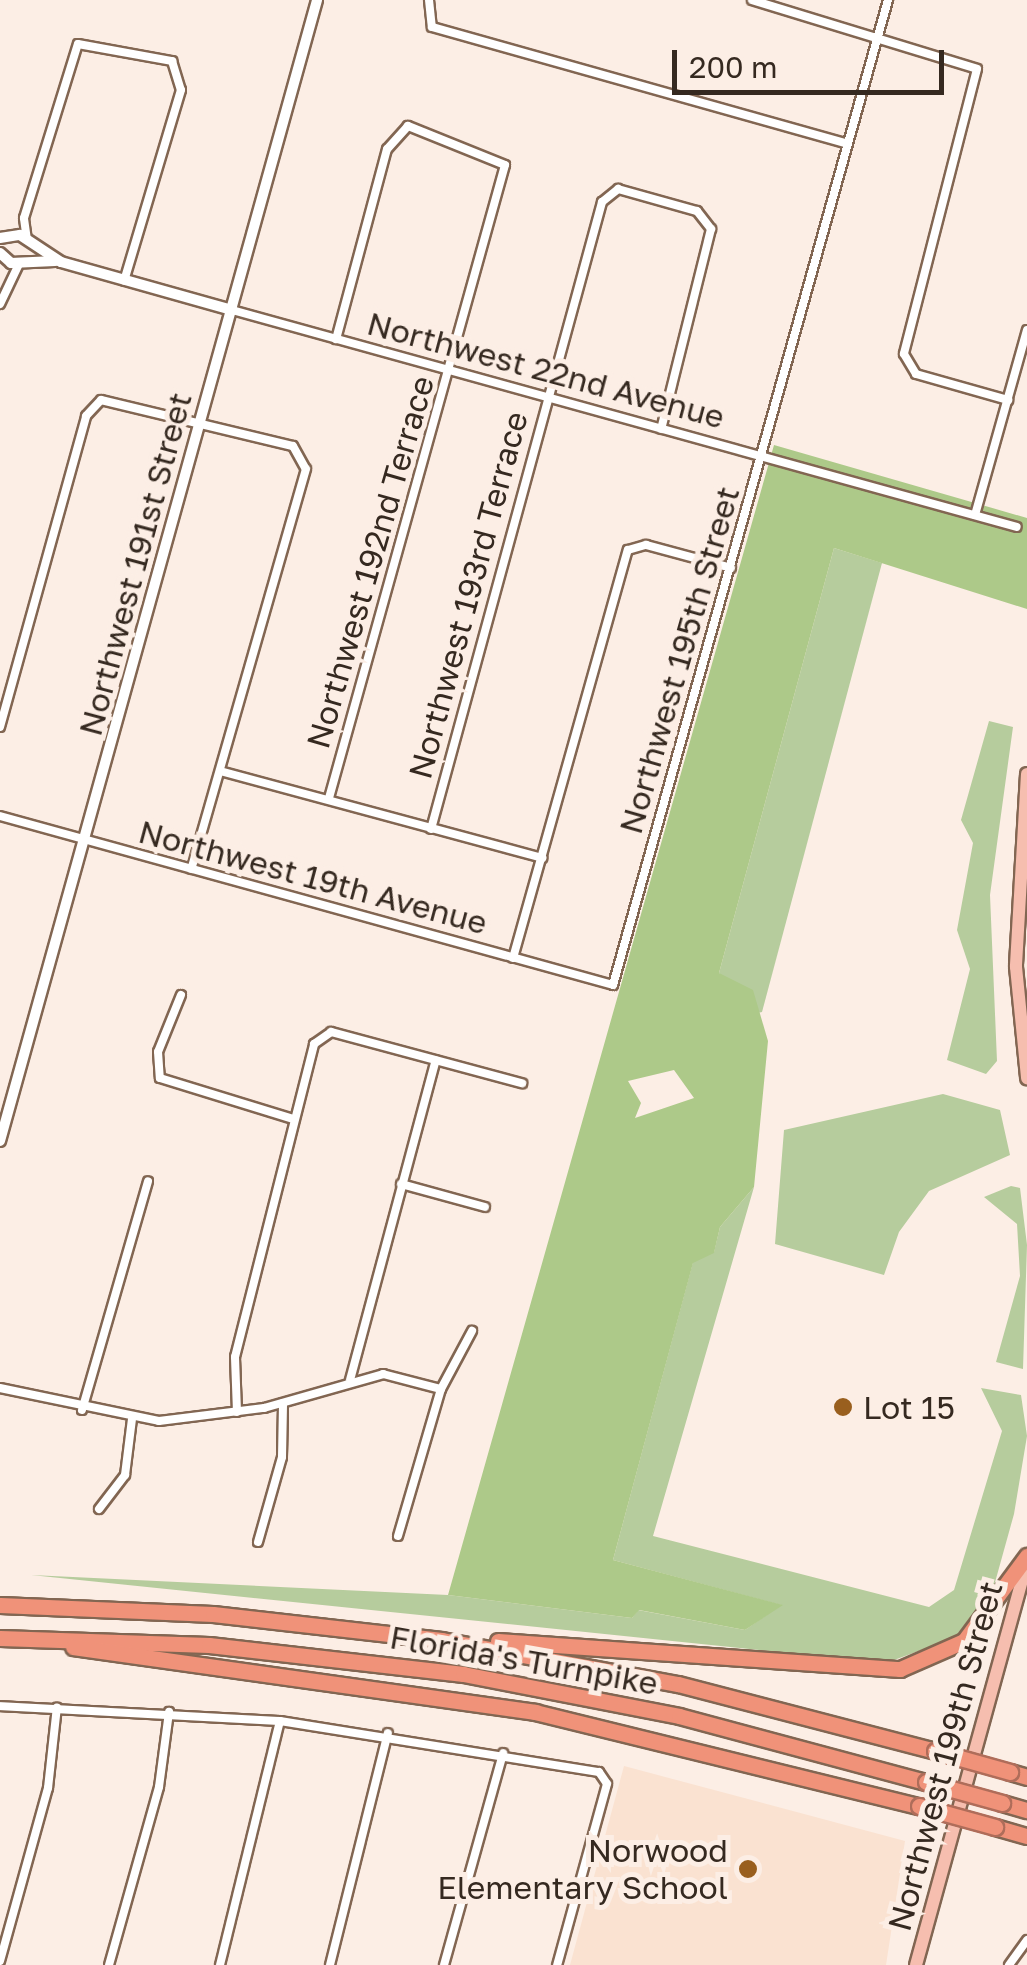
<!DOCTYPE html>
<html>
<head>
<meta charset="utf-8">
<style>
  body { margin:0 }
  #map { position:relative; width:1027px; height:1965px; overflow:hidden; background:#fceee5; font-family:"Golos Text",sans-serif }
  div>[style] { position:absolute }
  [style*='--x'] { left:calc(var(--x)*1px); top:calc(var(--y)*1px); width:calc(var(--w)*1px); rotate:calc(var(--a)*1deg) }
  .built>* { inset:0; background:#fae2d1 }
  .green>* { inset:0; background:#b6cc9d }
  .forest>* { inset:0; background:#adc989 }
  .roads { filter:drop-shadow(2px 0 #826652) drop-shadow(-2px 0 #826652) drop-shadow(0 2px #826652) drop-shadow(0 -2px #826652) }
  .minor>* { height:8px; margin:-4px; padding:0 4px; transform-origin:4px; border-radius:4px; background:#fff }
  .tertiary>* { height:10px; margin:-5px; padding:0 5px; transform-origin:5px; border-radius:5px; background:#fff }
  .primary>* { height:12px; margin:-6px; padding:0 6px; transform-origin:6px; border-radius:6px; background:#f6beaf }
  .motorway>* { height:15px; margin:-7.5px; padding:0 7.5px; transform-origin:7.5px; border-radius:7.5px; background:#f09279 }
  .bridges { filter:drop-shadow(2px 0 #af6d5a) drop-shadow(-2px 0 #af6d5a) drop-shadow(0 2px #af6d5a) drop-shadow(0 -2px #af6d5a) }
  .motorway-bridge>* { height:15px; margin:-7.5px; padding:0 7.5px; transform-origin:7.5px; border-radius:7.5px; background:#f09279 }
  .dots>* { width:28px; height:28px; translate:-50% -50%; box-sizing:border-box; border:5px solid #fceee5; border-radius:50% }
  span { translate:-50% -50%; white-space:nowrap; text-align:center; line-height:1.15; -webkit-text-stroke:10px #fceee5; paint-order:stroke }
  .street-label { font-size:32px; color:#352920 }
  .poi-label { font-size:32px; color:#352920 }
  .left { translate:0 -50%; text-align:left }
  .right { translate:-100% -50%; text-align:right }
  .scale { position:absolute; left:672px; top:50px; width:272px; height:45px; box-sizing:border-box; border:5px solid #352920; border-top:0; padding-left:12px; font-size:30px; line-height:35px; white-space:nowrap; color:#352920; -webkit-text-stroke:8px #fceee5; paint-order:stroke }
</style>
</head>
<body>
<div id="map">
  <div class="built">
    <i style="clip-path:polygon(624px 1766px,905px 1841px,886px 1965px,570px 1965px)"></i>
  </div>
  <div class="green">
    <i style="clip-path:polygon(834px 548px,882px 563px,762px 1012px,753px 1014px,719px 973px)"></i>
    <i style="clip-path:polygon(989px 721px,1013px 727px,990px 895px,997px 1061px,986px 1074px,947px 1060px,970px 969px,957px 930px,973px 843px,961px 820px)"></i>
    <i style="clip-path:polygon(943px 1094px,1000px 1110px,1010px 1155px,929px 1191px,899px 1232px,884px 1275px,775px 1244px,784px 1130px)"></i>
    <i style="clip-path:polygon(1011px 1186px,1020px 1188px,1027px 1245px,1023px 1369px,996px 1362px,1020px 1276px,1017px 1224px,984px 1197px)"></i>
    <i style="clip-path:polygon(754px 1187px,653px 1536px,929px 1607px,954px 1590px,1002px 1431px,981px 1388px,1021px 1395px,1027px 1436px,1014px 1514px,994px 1586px,962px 1635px,886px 1663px,31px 1575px,448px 1595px,632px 1618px,638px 1610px,745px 1630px,781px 1605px,613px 1560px,693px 1262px,714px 1252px,720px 1227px)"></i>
  </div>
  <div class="forest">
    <i style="clip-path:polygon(evenodd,774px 445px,1027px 518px,1027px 609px,834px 548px,719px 973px,753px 990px,768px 1041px,754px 1187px,720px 1227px,714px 1253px,693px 1263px,613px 1560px,783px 1605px,745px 1630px,639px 1610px,632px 1618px,448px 1595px,774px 445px,674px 1070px,694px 1098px,635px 1118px,641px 1103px,628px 1081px,674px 1070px)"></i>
  </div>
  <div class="roads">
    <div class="minor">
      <i style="--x:429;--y:0;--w:27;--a:84"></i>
      <i style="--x:432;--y:27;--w:430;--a:15.7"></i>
      <i style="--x:752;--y:0;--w:235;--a:17"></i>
      <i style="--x:977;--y:69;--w:294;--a:104.4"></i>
      <i style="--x:904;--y:354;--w:23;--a:59"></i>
      <i style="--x:916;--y:374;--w:96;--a:15.8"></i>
      <i style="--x:27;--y:240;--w:22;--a:-98"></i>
      <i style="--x:24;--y:218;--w:182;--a:-72.8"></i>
      <i style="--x:78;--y:44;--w:96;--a:10.3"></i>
      <i style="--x:172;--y:61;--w:30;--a:73"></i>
      <i style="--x:181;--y:90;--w:199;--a:106.6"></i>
      <i style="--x:0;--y:304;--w:44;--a:-64.6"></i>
      <i style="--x:232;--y:310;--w:814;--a:15.45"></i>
      <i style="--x:975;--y:515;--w:192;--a:-74.3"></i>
      <i style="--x:0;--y:727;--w:323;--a:-74.5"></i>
      <i style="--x:86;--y:416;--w:22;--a:-47"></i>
      <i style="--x:101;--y:400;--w:197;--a:13.5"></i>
      <i style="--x:293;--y:446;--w:26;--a:61"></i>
      <i style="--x:306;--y:469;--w:416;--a:106"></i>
      <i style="--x:220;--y:771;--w:334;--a:15.1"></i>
      <i style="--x:329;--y:798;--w:657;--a:-74.46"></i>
      <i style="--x:505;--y:165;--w:105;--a:-158.1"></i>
      <i style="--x:408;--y:126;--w:31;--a:132"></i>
      <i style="--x:387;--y:149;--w:197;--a:105"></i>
      <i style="--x:0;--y:816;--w:636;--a:15.41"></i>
      <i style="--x:613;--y:985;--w:1023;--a:-74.4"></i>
      <i style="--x:431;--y:829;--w:650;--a:-74.74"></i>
      <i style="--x:602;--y:202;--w:21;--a:-39"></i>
      <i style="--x:618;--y:189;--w:82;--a:15.6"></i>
      <i style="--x:697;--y:211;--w:23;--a:52"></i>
      <i style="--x:711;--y:229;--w:206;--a:104"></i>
      <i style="--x:513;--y:958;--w:424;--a:-74.3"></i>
      <i style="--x:628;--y:550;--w:19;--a:-16"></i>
      <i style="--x:646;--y:545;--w:88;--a:15.1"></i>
      <i style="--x:181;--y:995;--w:61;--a:112"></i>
      <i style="--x:158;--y:1052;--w:26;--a:86"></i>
      <i style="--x:160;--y:1078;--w:139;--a:17.1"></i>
      <i style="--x:401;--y:1184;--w:87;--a:15.3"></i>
      <i style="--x:350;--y:1380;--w:331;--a:-75"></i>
      <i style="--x:0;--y:1388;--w:162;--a:11.7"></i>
      <i style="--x:159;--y:1421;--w:106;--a:-7.1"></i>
      <i style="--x:264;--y:1408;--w:124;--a:-15.9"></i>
      <i style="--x:383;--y:1374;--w:60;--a:14.5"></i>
      <i style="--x:82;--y:1410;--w:238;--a:-73.9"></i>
      <i style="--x:237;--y:1412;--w:55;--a:-92.1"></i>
      <i style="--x:235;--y:1357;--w:323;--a:-75.8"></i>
      <i style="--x:314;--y:1044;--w:21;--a:-35"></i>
      <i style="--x:331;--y:1032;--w:198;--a:15"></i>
      <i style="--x:99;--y:1509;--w:43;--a:-52.6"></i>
      <i style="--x:125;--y:1475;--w:56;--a:-82.9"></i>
      <i style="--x:398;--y:1536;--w:153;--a:-73.7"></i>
      <i style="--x:441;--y:1389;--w:66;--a:-61.9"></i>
      <i style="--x:258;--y:1542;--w:88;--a:-74.2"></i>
      <i style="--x:282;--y:1457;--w:54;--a:-88.9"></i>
      <i style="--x:0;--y:1706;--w:280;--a:3.1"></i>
      <i style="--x:280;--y:1721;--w:323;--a:9.1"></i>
      <i style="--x:599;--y:1772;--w:14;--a:56"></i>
      <i style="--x:607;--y:1784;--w:188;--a:105.4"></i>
      <i style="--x:0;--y:1961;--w:180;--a:-74.5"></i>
      <i style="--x:48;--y:1788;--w:81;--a:-83.7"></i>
      <i style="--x:109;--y:1965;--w:185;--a:-74.3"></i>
      <i style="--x:159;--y:1787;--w:76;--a:-82.4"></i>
      <i style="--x:220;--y:1965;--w:251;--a:-76.2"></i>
      <i style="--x:330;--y:1965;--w:239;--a:-76"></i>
      <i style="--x:444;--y:1965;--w:220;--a:-74.4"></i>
      <i style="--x:1009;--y:1965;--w:31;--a:-54"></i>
    </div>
    <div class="tertiary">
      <i style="--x:0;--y:238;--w:20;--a:-9"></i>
      <i style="--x:20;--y:235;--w:49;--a:33.4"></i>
      <i style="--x:61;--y:262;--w:178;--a:15.7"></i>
      <i style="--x:0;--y:253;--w:15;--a:42"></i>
      <i style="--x:11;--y:263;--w:44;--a:-2.6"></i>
      <i style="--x:0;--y:1141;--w:1184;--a:-74.47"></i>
    </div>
    <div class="primary">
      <i style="--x:1027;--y:774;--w:193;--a:93.3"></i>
      <i style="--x:1016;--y:967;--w:112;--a:84.3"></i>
      <i style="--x:916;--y:1965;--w:418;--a:-74.6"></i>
    </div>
    <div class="motorway">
      <i style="--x:0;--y:1605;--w:213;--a:2.4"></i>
      <i style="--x:213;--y:1614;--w:230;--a:6.5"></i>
      <i style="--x:442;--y:1640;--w:240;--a:10.6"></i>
      <i style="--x:678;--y:1684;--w:266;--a:14.6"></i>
      <i style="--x:0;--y:1638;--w:209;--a:1.9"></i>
      <i style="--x:209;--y:1645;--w:256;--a:6.5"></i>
      <i style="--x:463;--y:1674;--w:220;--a:11"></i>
      <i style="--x:679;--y:1716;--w:256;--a:15"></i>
      <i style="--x:498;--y:1641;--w:403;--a:4"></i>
      <i style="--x:900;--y:1669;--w:70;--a:-23.6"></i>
      <i style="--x:964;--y:1641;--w:106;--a:-53.5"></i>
      <i style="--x:73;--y:1647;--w:467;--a:8"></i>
      <i style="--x:535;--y:1712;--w:395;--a:13.8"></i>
      <i style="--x:1010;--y:1772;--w:18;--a:16"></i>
      <i style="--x:1002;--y:1803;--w:26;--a:16"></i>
      <i style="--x:995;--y:1827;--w:33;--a:16"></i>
    </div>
  </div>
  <div class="bridges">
    <div class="motorway-bridge">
      <i style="--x:935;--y:1751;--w:78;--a:15.6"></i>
      <i style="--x:926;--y:1782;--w:79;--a:15.4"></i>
      <i style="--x:919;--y:1806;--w:79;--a:15.4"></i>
    </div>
  </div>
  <div class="dots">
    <i style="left:843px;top:1407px;background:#995f1e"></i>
    <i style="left:748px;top:1869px;background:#995f1e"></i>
  </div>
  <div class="street-label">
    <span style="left:546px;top:370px;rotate:15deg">Northwest 22nd Avenue</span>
    <span style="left:370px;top:562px;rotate:-74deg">Northwest 192nd Terrace</span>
    <span style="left:135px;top:564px;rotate:-75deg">Northwest 191st Street</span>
    <span style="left:468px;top:595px;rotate:-75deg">Northwest 193rd Terrace</span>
    <span style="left:679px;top:660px;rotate:-74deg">Northwest 195th Street</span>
    <span style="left:313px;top:877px;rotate:15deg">Northwest 19th Avenue</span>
    <span style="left:524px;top:1660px;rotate:10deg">Florida's Turnpike</span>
    <span style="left:945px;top:1756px;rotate:-75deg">Northwest 199th Street</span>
  </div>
  <div class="poi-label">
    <span class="left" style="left:863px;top:1407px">Lot 15</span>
    <span class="right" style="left:728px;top:1869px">Norwood<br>Elementary School</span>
  </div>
  <div class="scale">200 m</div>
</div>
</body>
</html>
